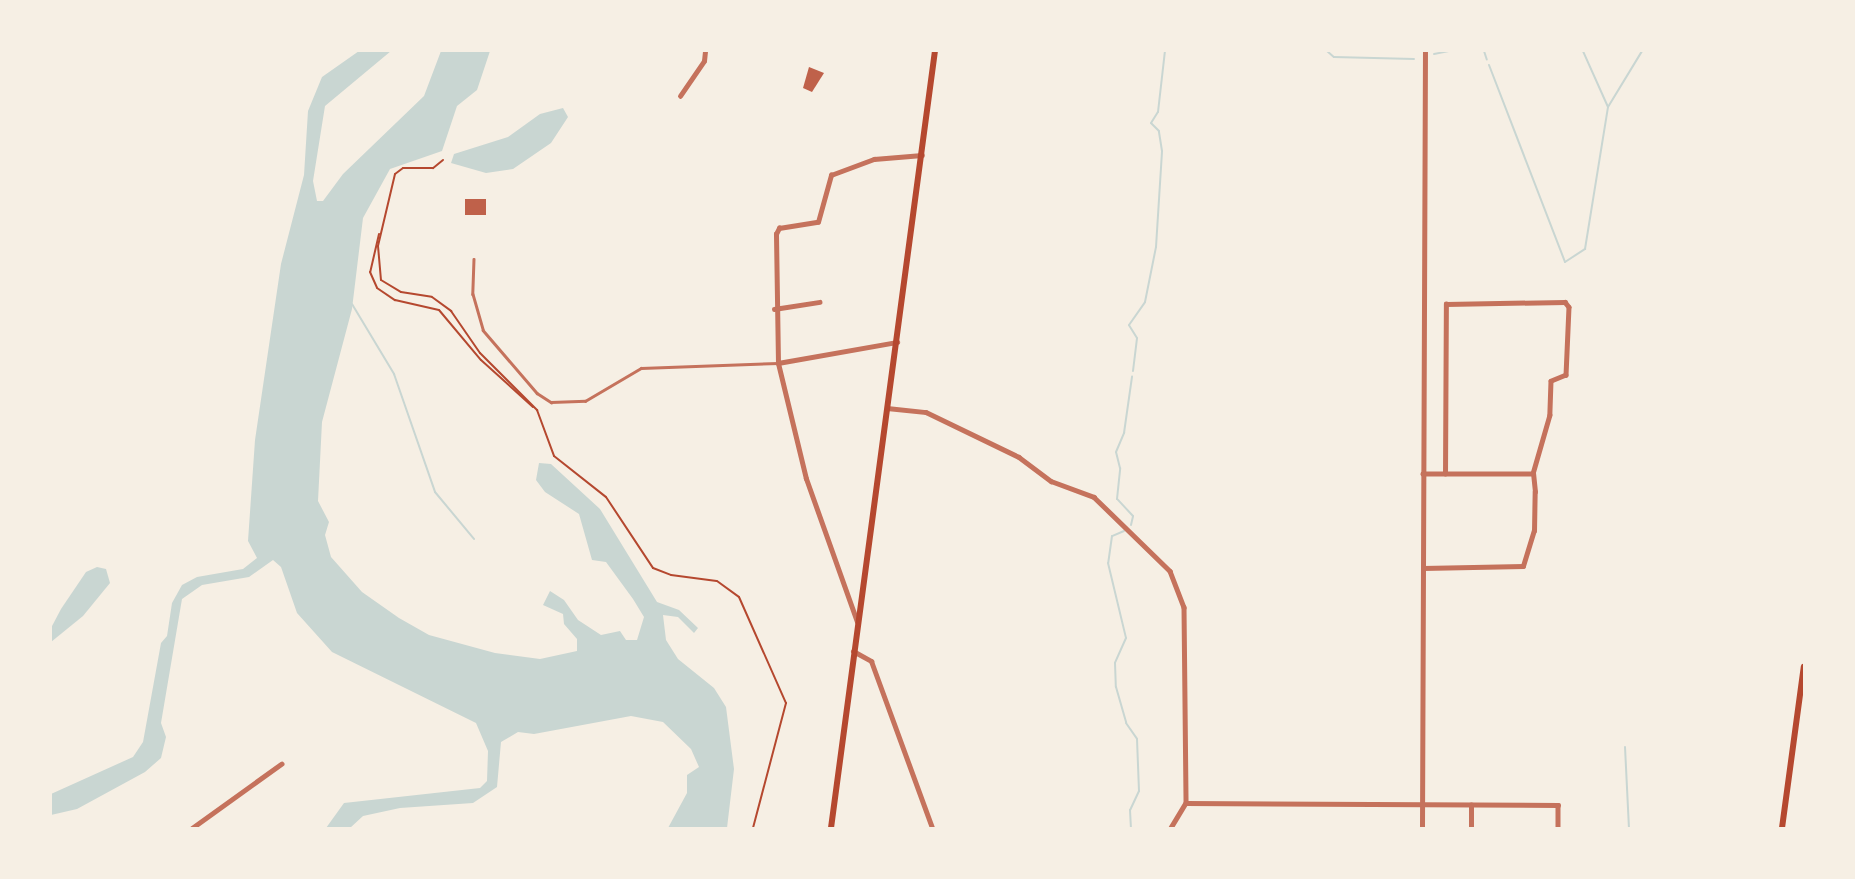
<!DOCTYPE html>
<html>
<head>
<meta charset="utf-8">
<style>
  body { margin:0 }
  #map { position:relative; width:1855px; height:879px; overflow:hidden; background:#f6efe4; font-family:Cabin,sans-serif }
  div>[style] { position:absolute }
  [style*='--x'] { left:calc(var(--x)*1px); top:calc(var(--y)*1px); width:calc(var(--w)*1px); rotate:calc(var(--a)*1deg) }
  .water>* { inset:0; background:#c9d6d2 }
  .stream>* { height:2px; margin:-1px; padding:0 1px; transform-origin:1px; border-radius:1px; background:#c9d6d2 }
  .building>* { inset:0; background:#bf614a; transform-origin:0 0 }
  .path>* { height:2px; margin:-1px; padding:0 1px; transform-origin:1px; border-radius:1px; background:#b5482f }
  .service>* { height:2.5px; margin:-1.25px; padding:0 1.25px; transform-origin:1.25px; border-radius:1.25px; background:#c5725c }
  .minor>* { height:4.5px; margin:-2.25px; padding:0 2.25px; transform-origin:2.25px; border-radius:2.25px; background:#c5725c }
  .tertiary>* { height:5px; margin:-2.5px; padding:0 2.5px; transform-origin:2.5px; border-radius:2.5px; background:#c5725c }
  .secondary>* { height:6px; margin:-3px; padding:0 3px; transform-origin:3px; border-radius:3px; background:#b5482f }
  span { translate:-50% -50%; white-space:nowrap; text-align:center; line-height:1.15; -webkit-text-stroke:7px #f6efe4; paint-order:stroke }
  .frame { position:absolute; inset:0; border:52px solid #f6efe4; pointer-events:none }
</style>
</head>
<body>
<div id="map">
  <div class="water">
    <i style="clip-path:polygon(359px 51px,391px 51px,325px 106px,313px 181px,317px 201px,323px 201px,343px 174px,424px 96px,441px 51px,490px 51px,477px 90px,457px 106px,442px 151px,390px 169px,363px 218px,352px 309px,322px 422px,318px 501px,329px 522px,325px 535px,331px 557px,362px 592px,399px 618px,429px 635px,495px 653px,540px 659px,577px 651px,577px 639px,564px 624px,563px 614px,543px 605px,550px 591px,564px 600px,578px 620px,601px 635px,620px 631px,626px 640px,637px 640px,644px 617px,633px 599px,606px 562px,592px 560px,579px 514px,545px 492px,536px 480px,539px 463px,551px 464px,600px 509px,657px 602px,679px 610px,698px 628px,694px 633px,678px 617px,663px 615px,666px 640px,678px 659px,714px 688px,726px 707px,734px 769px,727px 828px,668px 828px,687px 793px,687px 775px,699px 767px,691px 749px,663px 722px,631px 716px,534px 734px,518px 732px,501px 742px,497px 787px,473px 803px,400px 808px,363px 816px,350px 828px,326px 828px,344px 803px,480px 788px,487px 781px,488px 751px,476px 723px,332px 652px,297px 613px,281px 567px,273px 560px,249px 577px,202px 585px,182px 599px,161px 723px,166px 737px,161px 758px,145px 772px,77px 809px,51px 815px,51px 794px,133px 757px,143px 742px,161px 643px,167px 636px,172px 603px,182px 585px,197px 577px,243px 569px,257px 558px,248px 541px,255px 440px,281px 264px,304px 175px,308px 111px,322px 77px)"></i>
    <i style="clip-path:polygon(563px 108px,568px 117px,551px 143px,513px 169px,486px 173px,451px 163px,454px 154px,508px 137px,540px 114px)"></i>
    <i style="clip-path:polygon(97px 567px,106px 569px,110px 583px,83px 616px,51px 642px,51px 628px,61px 609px,86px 572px)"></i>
  </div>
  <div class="stream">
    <i style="--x:1327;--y:51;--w:9;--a:41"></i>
    <i style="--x:1334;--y:57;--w:80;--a:1.4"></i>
    <i style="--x:1484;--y:51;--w:9;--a:72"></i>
    <i style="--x:1434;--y:54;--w:15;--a:-11"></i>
    <i style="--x:1489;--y:65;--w:211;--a:68.9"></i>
    <i style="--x:1565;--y:262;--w:24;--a:-33"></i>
    <i style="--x:1585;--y:249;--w:144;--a:-80.8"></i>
    <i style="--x:1608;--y:107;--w:61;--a:-114.1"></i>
    <i style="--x:1608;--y:107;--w:66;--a:-58.7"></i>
    <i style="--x:352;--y:304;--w:82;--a:59"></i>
    <i style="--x:394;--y:374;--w:125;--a:70.8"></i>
    <i style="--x:435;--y:492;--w:61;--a:50.3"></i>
    <i style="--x:1133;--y:371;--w:33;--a:-83"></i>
    <i style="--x:1137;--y:338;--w:15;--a:-122"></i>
    <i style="--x:1129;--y:325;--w:28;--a:-55"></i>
    <i style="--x:1145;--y:302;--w:56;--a:-78.7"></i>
    <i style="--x:1156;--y:247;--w:96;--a:-86.4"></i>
    <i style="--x:1162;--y:151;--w:20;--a:-99"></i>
    <i style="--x:1159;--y:131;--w:11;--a:-135"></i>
    <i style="--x:1151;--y:123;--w:13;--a:-58"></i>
    <i style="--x:1158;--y:112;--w:61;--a:-83.5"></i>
    <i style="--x:1131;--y:525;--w:9;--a:-77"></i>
    <i style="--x:1133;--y:516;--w:23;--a:-133"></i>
    <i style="--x:1117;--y:499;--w:31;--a:-84"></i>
    <i style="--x:1120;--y:468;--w:16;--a:-104"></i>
    <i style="--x:1116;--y:452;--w:21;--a:-67"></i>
    <i style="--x:1124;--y:433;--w:57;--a:-81.9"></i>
    <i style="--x:1124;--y:531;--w:13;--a:157"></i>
    <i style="--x:1112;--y:536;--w:27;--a:98"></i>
    <i style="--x:1108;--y:563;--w:77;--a:76.5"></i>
    <i style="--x:1126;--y:638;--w:27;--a:114"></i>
    <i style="--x:1115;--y:663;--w:24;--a:88"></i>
    <i style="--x:1116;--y:687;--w:37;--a:74"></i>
    <i style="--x:1126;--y:723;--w:19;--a:55"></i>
    <i style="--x:1137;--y:739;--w:52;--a:87.8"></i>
    <i style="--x:1139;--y:791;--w:21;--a:115"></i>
    <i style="--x:1130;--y:810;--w:18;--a:87"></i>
    <i style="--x:1625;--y:747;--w:81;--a:87.2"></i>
  </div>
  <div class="building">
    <i style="clip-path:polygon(809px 67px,824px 73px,812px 92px,803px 88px)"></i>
    <i style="left:465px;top:199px;width:21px;height:16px"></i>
  </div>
  <div class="path">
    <i style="--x:443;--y:160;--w:13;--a:141"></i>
    <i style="--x:433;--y:168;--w:30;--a:180"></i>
    <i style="--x:403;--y:168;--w:10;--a:143"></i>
    <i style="--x:395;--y:174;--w:74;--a:103.3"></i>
    <i style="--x:378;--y:246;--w:34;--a:85"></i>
    <i style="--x:381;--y:280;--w:23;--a:31"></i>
    <i style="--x:401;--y:292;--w:31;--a:9"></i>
    <i style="--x:432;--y:297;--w:24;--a:36"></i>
    <i style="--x:451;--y:311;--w:51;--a:55.4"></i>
    <i style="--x:480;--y:353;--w:81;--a:45"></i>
    <i style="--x:537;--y:410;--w:49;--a:69.7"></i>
    <i style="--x:554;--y:456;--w:66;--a:38.3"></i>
    <i style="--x:606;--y:497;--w:85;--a:56.5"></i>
    <i style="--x:653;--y:568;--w:19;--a:21"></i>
    <i style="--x:671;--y:575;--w:46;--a:7.4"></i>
    <i style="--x:717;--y:581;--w:27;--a:36"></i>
    <i style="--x:739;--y:597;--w:116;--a:66.1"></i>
    <i style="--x:786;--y:703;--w:129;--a:104.8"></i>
    <i style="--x:379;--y:234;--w:39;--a:103"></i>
    <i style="--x:370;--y:272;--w:17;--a:66"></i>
    <i style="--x:377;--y:288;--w:22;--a:34"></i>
    <i style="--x:395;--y:300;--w:45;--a:12.8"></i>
    <i style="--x:439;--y:310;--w:65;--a:50"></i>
    <i style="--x:481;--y:360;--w:70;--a:42.1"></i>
  </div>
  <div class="service">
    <i style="--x:474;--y:259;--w:35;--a:92"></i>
    <i style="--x:473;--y:294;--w:37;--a:74"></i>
    <i style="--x:483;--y:330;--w:83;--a:49.4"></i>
    <i style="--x:537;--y:393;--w:17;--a:33"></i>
    <i style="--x:551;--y:402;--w:34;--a:-2"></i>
    <i style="--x:585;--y:401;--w:65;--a:-30.5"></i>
    <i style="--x:641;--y:368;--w:137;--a:-2.1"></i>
  </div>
  <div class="minor">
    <i style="--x:680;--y:96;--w:42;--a:-55.6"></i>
    <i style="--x:704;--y:61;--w:10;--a:-84"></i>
    <i style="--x:774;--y:309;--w:46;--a:-8.8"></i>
    <i style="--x:778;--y:363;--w:121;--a:-10"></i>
    <i style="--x:887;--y:408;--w:39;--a:6"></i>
    <i style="--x:926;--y:412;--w:103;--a:25.8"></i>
    <i style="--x:1019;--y:457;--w:40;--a:37"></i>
    <i style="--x:1051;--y:481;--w:46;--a:20.4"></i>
    <i style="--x:1094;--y:497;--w:106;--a:44.2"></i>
    <i style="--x:1170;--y:571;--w:39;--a:69"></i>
    <i style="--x:1184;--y:607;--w:196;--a:89.4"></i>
    <i style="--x:1186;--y:803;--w:29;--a:121"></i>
    <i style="--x:1445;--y:474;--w:170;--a:-89.7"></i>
    <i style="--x:1446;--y:304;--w:119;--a:-1"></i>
    <i style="--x:1565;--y:302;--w:6;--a:51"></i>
    <i style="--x:1569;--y:307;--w:68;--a:92.5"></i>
    <i style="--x:1566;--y:375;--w:16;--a:158"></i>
    <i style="--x:1551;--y:381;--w:34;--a:92"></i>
    <i style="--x:1550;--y:415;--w:61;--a:106.1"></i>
    <i style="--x:1423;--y:568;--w:100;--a:-1.1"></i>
    <i style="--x:1523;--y:566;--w:37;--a:-73"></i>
    <i style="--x:1534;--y:531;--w:39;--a:-89"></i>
    <i style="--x:1535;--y:492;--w:18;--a:-96"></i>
    <i style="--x:1533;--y:474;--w:110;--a:180"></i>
    <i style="--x:857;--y:622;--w:152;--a:-109.6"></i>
    <i style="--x:806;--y:479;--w:119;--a:-103.6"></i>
    <i style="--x:778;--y:363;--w:129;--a:-90.9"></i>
    <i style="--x:776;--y:234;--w:7;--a:-63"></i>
    <i style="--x:779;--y:228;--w:39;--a:-9"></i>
    <i style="--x:818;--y:222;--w:49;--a:-74.5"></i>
    <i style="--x:831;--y:175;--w:46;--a:-20.4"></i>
    <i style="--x:874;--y:159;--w:48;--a:-4.8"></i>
    <i style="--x:1186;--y:803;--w:372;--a:0.3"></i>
    <i style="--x:1558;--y:805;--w:23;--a:90"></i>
    <i style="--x:192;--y:828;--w:110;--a:-35.7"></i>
    <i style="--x:1422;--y:828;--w:777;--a:-89.78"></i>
    <i style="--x:1471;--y:828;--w:23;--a:-90"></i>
  </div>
  <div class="tertiary">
    <i style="--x:853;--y:651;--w:21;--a:29"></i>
    <i style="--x:871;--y:661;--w:178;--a:69.9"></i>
  </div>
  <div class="secondary">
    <i style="--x:831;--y:828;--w:784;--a:-82.38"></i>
    <i style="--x:1782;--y:828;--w:163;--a:-82.3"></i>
  </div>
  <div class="frame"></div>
</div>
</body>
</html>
